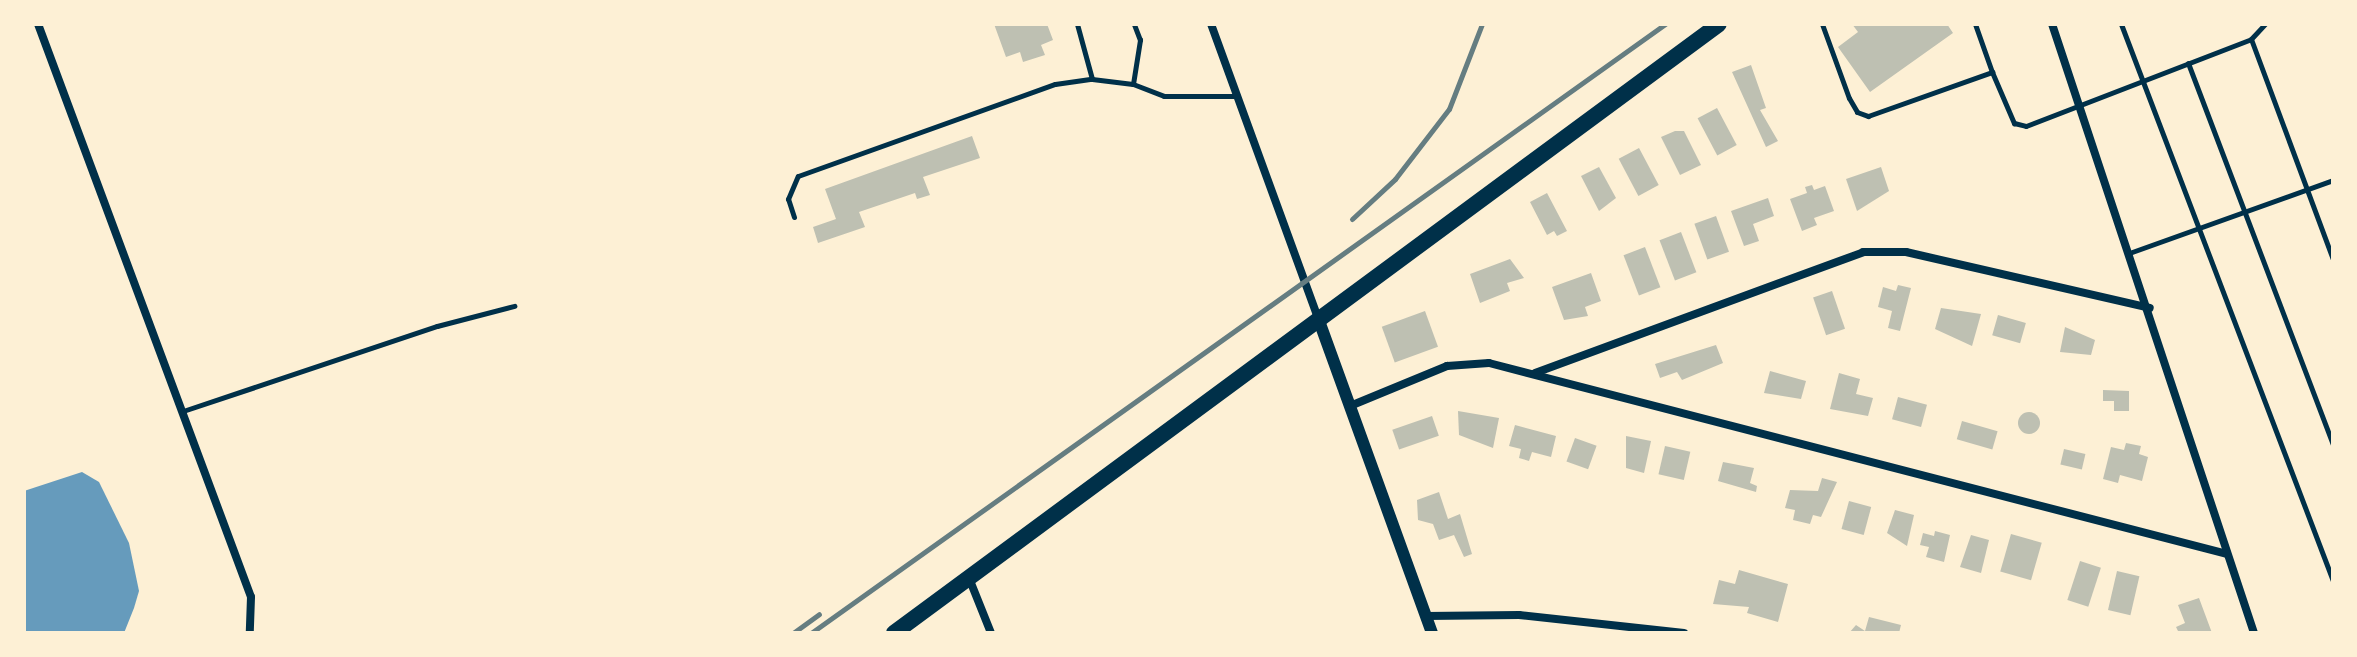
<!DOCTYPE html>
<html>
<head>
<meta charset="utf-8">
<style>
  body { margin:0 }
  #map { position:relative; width:2357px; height:657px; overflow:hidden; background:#fdf0d5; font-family:"DM Sans",sans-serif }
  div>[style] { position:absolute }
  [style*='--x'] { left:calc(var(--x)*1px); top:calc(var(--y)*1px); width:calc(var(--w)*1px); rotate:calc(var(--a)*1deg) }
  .water>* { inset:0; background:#669bbc }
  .building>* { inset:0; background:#bec0b2; transform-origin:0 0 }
  .round { border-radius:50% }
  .service>* { height:5px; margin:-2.5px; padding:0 2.5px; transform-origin:2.5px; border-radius:2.5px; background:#003049 }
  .minor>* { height:8px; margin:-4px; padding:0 4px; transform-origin:4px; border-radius:4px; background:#003049 }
  .tertiary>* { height:12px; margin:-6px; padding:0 6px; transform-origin:6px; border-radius:6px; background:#003049 }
  .primary>* { height:16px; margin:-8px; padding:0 8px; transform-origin:8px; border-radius:8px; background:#003049 }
  .rail>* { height:5px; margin:-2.5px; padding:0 2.5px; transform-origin:2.5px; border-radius:2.5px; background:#657d81 }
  span { translate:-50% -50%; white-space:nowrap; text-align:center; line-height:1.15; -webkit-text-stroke:6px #fdf0d5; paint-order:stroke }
  .frame { position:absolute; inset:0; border:26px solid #fdf0d5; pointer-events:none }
</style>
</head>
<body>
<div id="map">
  <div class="water">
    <i style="clip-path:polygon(82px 472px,99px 482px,129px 543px,139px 591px,134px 608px,124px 633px,24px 633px,24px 491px)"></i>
  </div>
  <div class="building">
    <i style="clip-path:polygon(994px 24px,1047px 24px,1053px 40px,1041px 45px,1045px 55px,1023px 62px,1020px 52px,1006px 57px)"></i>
    <i style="clip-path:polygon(1852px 24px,1947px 24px,1953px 33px,1870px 92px,1838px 47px,1858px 32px)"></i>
    <i style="clip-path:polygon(1751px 65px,1766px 108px,1760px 110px,1778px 141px,1766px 147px,1732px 72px)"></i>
    <i style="left:1717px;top:108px;width:42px;height:22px;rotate:62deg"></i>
    <i style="clip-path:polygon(1675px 131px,1684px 131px,1701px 165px,1680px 175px,1661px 137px)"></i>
    <i style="clip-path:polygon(972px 136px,980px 158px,923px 177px,930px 195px,917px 199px,915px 193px,859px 212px,865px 227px,818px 243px,813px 227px,836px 219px,825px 189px)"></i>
    <i style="left:1639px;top:148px;width:42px;height:23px;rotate:62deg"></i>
    <i style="clip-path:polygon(1599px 167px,1616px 198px,1599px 211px,1581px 176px)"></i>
    <i style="clip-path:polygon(1881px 167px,1889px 191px,1857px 211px,1846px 179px)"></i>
    <i style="clip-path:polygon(1812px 185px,1814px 190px,1825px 186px,1834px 211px,1814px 218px,1817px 225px,1802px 231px,1790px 199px,1807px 193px,1805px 187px)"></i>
    <i style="clip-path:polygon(1547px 193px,1567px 231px,1557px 236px,1554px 231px,1547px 235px,1530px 202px)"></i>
    <i style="clip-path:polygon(1768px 198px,1774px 216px,1753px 224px,1759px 241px,1744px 246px,1731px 211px)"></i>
    <i style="left:1716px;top:216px;width:38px;height:23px;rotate:70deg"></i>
    <i style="left:1681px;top:232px;width:43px;height:23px;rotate:69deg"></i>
    <i style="left:1645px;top:247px;width:43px;height:23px;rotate:69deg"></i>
    <i style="clip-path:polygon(1510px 259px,1524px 278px,1507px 283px,1510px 291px,1480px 303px,1470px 274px)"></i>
    <i style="clip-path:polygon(1591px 273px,1601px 301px,1585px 307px,1588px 316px,1564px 320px,1552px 287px)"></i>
    <i style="clip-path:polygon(1898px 285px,1911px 288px,1900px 331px,1888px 328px,1892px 311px,1878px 307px,1883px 287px,1896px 291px)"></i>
    <i style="left:1832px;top:291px;width:40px;height:20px;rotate:71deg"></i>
    <i style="clip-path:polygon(1941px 308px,1981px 314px,1972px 346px,1935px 329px)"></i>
    <i style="left:1425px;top:311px;width:38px;height:46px;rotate:70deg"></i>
    <i style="left:1998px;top:315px;width:29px;height:21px;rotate:16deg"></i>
    <i style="clip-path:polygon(2065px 327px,2095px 340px,2091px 355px,2060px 352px)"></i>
    <i style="clip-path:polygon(1716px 345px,1723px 363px,1682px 380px,1677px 372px,1660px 378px,1655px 364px)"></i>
    <i style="clip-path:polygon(1770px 371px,1806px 381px,1801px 399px,1764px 393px)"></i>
    <i style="clip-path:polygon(1839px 373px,1860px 379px,1856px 394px,1873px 398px,1868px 416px,1830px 409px)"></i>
    <i style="clip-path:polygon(2103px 390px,2129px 391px,2129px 411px,2114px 411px,2114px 401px,2103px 401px)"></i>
    <i style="left:1898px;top:397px;width:30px;height:23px;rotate:15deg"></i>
    <i style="clip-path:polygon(1458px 411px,1499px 418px,1493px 448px,1459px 435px)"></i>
    <i class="round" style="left:2018px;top:412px;width:22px;height:22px"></i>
    <i style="left:1432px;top:416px;width:21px;height:42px;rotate:71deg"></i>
    <i style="left:1962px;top:421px;width:37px;height:19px;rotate:16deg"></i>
    <i style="clip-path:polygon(1515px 425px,1556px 436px,1551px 457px,1532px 452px,1529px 461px,1519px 458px,1521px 449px,1509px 446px)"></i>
    <i style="clip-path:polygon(1626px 436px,1651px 441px,1644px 473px,1626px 468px)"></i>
    <i style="left:1575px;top:438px;width:23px;height:25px;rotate:20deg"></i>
    <i style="clip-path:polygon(2126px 443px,2141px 446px,2139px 454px,2148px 457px,2142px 481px,2120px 475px,2118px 483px,2103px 479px,2111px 447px,2124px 450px)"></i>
    <i style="left:1665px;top:446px;width:26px;height:29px;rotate:13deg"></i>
    <i style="left:2064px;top:449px;width:22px;height:16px;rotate:13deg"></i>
    <i style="clip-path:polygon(1723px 462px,1754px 468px,1750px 483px,1757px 486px,1756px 492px,1718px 481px)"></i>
    <i style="clip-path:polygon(1822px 478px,1837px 482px,1821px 517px,1813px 515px,1810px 524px,1793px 520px,1795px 510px,1785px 508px,1790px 490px,1818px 491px)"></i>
    <i style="clip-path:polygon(1439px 492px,1448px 519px,1460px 514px,1472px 554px,1464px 557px,1454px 535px,1439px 540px,1433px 524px,1418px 520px,1417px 500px)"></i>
    <i style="left:1849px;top:501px;width:23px;height:29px;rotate:15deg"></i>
    <i style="clip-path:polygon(1895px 510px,1914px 515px,1907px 546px,1887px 533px)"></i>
    <i style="clip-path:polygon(1935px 531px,1950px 535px,1944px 562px,1926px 557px,1929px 547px,1920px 545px,1923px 533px,1934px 536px)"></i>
    <i style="left:2011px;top:534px;width:32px;height:39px;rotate:16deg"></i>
    <i style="clip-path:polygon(1971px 535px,1989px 540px,1981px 573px,1960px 567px)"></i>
    <i style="left:2080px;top:561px;width:22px;height:41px;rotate:18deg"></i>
    <i style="clip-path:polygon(1739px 570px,1788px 584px,1778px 622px,1747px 613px,1749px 607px,1713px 604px,1719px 580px,1735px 584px)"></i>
    <i style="left:2117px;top:571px;width:23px;height:40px;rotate:13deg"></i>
    <i style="clip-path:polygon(2199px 598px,2212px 633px,2179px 633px,2176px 627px,2185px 623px,2178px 605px)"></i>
    <i style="clip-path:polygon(1869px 617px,1901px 625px,1899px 633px,1849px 633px,1856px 625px,1865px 631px)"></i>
  </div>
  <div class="service">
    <i style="--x:1077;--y:24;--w:57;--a:74.7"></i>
    <i style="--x:1822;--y:24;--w:79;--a:70"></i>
    <i style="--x:1849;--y:98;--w:16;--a:60"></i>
    <i style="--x:1857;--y:112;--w:12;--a:20"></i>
    <i style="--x:1868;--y:116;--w:132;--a:-19.5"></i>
    <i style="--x:1992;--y:72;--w:51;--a:-109.5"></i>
    <i style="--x:2121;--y:24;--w:596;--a:69.16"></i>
    <i style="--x:2251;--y:39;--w:236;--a:69.6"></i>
    <i style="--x:2188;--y:63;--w:408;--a:69.2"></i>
    <i style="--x:1992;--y:72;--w:56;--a:66.7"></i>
    <i style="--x:2014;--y:123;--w:12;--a:14"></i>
    <i style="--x:2026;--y:126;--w:241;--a:-21.1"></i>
    <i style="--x:2251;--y:39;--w:21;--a:-47"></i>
    <i style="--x:1133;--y:84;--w:45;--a:-81"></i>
    <i style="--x:1140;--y:40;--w:17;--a:-111"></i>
    <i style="--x:794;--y:217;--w:19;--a:-108"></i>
    <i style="--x:788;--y:199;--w:25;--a:-67"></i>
    <i style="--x:798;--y:176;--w:273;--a:-19.7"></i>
    <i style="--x:1055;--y:84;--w:37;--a:-8"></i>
    <i style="--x:1092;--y:79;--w:41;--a:7"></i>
    <i style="--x:1133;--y:84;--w:33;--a:21"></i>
    <i style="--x:1164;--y:96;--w:73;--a:0"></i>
    <i style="--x:2132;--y:252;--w:214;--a:-19.7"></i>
    <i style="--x:183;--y:411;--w:268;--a:-18.5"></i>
    <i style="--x:437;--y:326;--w:80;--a:-14.6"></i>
  </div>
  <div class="minor">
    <i style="--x:38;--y:24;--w:611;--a:69.61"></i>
    <i style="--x:251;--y:597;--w:36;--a:92"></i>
    <i style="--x:1211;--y:24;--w:313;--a:70"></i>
    <i style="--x:2052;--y:24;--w:642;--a:71.65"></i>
    <i style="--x:1535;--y:373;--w:350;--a:-20.2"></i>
    <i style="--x:1863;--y:252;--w:43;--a:0"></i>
    <i style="--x:1906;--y:252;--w:250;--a:12.9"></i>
    <i style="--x:1350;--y:406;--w:105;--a:-22.4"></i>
    <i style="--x:1447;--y:366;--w:42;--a:-4.1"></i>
    <i style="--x:1489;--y:363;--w:762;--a:14.51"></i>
    <i style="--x:969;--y:578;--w:59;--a:68.2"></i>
    <i style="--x:1426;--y:616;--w:93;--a:-0.6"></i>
    <i style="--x:1519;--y:615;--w:166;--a:6.2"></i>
  </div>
  <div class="tertiary">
    <i style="--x:1318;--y:318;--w:335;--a:70.1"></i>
  </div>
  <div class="primary">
    <i style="--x:894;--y:633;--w:1025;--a:-36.43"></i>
  </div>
  <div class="rail">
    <i style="--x:1352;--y:219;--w:59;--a:-42.9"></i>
    <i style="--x:1395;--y:179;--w:88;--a:-52.4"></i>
    <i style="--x:1449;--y:109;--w:91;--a:-68.8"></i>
    <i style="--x:793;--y:633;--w:32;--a:-36"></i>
    <i style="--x:811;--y:633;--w:1049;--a:-35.49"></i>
  </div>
  <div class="frame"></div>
</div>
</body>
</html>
